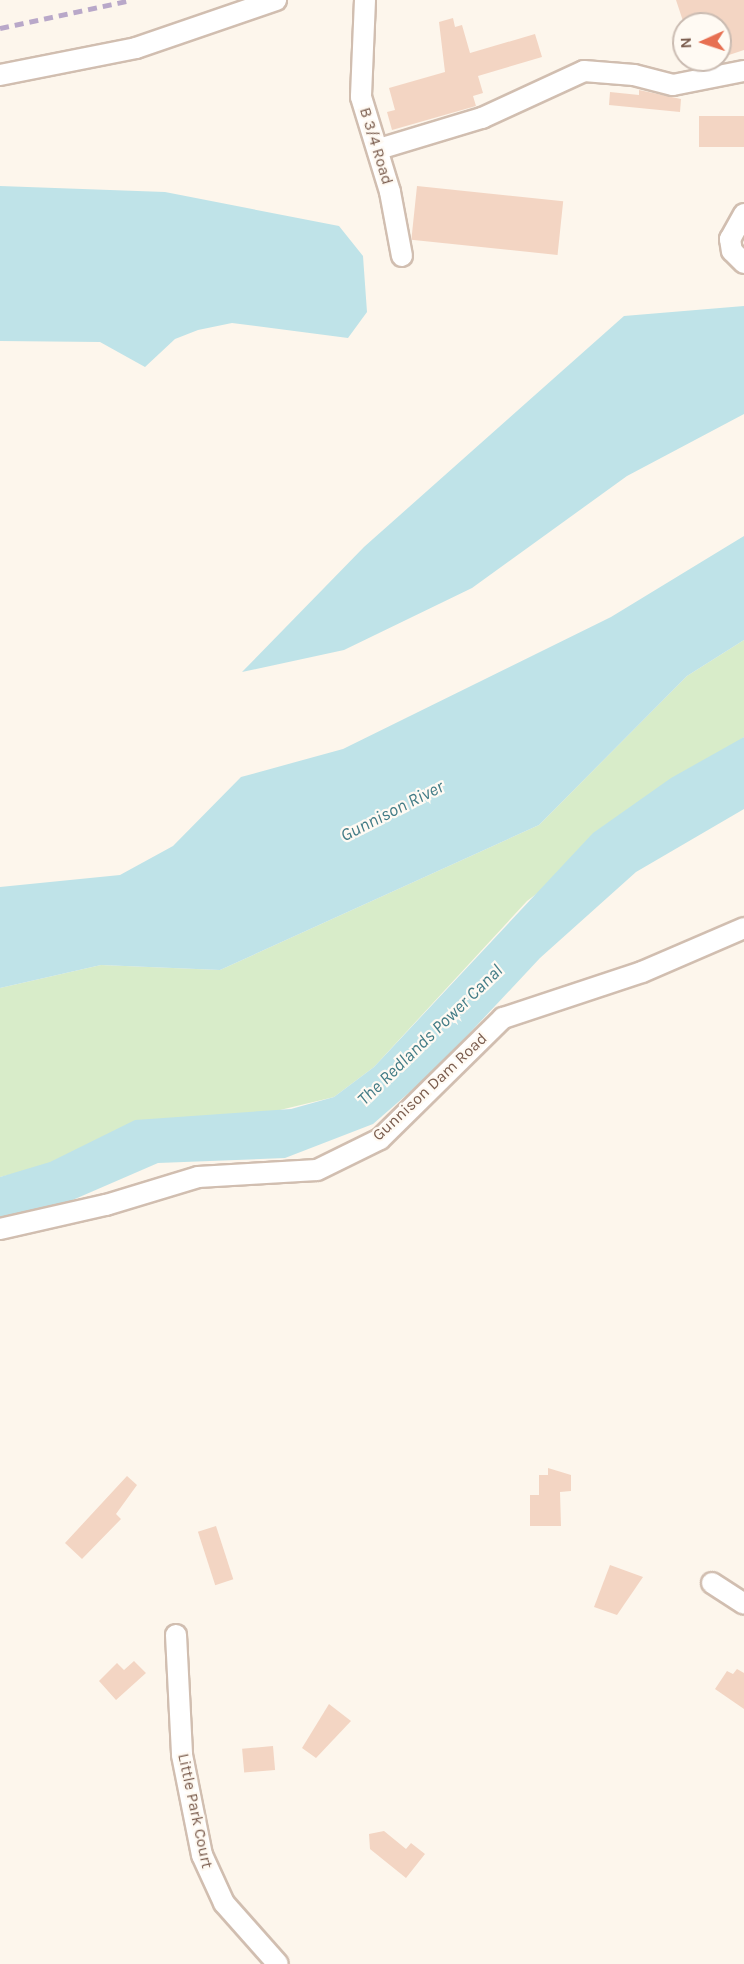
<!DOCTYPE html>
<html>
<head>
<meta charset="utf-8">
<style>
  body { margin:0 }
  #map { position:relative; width:744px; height:1964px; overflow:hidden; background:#fdf6ec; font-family:Karla,sans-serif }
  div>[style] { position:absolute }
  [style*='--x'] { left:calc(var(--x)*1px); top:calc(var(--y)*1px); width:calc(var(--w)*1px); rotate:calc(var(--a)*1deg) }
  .green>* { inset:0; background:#d8ecc9 }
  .water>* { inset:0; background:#bfe3e8 }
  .building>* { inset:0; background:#f3d5c3; transform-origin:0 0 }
  .roads { filter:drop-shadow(2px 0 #d1beb0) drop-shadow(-2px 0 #d1beb0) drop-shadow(0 2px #d1beb0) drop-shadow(0 -2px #d1beb0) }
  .minor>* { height:20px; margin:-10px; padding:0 10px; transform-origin:10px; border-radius:10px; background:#fff }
  .rail>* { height:4.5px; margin-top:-2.25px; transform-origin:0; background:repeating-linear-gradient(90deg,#b9a8c9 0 9px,transparent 0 15px) }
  span { translate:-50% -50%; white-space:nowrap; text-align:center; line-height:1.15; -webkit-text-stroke:4.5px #fffaf3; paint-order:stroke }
  .street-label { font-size:16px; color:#7a5c4d }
  .water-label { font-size:18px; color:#437c86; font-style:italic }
  .north { position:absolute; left:672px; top:12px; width:60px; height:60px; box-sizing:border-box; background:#fffaf3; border:2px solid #cabbb1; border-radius:50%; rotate:267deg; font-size:16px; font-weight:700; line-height:24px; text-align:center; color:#7a5c4d }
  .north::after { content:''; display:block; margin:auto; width:21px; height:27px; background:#e76f51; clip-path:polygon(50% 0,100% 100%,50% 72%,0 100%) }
</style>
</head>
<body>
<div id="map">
  <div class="green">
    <i style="clip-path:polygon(744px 640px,744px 737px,527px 901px,374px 1067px,334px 1097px,0 1177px,0 988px,101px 965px,220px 970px,539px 825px,687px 676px)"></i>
  </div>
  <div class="water">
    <i style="clip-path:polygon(0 186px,165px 192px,339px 226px,363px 256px,367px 312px,348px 338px,232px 323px,198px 330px,175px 339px,145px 367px,100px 342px,0 341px)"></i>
    <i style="clip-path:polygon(744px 306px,744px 414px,627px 476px,472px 588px,344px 650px,242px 672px,364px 547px,624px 316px)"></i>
    <i style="clip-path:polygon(744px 536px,744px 640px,687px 676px,539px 825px,220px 970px,101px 965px,0 988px,0 887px,120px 875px,173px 846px,241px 777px,343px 749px,611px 617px)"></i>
    <i style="clip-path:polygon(744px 737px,744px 809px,636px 872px,540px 958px,435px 1070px,373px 1124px,285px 1158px,158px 1163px,38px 1215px,0 1222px,0 1177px,50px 1162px,135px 1120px,291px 1109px,334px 1097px,374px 1067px,593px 833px,671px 778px)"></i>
  </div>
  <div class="building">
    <i style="clip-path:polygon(676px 0,744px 0,744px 50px,720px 58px,720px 24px,684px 24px)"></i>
    <i style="clip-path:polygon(453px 18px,455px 27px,462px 25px,470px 53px,535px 34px,542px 57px,478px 76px,483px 93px,473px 96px,476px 106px,392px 130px,387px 112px,395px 110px,389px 88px,445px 72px,439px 22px)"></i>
    <i style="clip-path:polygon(639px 90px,681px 99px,680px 112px,609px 105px,610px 92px,639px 95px)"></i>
    <i style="left:744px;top:116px;width:31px;height:45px;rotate:90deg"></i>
    <i style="left:417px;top:186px;width:147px;height:54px;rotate:6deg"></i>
    <i style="clip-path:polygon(548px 1468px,571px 1475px,571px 1491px,560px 1492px,561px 1526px,530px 1526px,530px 1495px,539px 1495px,539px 1475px,548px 1475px)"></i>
    <i style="clip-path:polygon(127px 1476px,137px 1485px,116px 1514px,121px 1519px,82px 1559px,65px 1543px)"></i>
    <i style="left:216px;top:1526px;width:56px;height:19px;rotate:72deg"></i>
    <i style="clip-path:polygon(610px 1565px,643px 1577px,617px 1615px,594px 1607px)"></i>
    <i style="clip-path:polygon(134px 1661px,146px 1673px,116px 1700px,99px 1681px,117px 1663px,124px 1670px)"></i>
    <i style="clip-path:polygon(737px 1669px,744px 1673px,744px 1709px,715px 1689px,727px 1671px,733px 1674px)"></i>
    <i style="clip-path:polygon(329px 1704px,351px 1721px,316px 1758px,302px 1748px)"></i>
    <i style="left:273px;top:1746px;width:24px;height:31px;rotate:85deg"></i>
    <i style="clip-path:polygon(384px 1831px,406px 1849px,411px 1843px,425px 1854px,406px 1878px,370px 1849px,369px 1834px)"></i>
  </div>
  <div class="roads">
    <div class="minor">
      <i style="--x:365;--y:0;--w:97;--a:92.4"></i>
      <i style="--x:361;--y:97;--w:99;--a:73"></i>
      <i style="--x:390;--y:192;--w:65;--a:79.4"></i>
      <i style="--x:0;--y:75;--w:139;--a:-11.2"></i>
      <i style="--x:136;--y:48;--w:148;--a:-18.9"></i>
      <i style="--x:379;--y:149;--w:108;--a:-16.8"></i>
      <i style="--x:482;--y:118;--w:112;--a:-24.7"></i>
      <i style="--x:584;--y:71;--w:50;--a:4.6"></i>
      <i style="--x:634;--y:75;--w:40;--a:14.4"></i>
      <i style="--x:673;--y:85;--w:72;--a:-11.2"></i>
      <i style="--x:744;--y:214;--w:29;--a:119"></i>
      <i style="--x:730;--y:239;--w:12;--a:81"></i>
      <i style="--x:732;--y:251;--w:17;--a:45"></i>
      <i style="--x:0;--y:1229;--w:109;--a:-12.8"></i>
      <i style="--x:106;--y:1205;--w:96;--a:-16.9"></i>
      <i style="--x:198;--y:1177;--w:119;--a:-3.4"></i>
      <i style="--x:317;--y:1170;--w:70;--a:-26.2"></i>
      <i style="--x:380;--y:1139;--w:173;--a:-44.5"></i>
      <i style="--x:503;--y:1018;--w:146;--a:-18.3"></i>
      <i style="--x:642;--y:972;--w:111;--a:-23.3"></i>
      <i style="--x:712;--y:1583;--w:38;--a:33"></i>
      <i style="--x:176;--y:1635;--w:120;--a:87.1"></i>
      <i style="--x:182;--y:1755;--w:102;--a:78.7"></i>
      <i style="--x:202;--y:1855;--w:53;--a:65.4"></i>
      <i style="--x:224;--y:1903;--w:81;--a:48.5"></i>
    </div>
  </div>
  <div class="rail">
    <i style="--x:0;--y:28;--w:135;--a:-12"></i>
  </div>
  <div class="street-label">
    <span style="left:376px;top:146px;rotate:73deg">B 3/4 Road</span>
    <span style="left:430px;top:1087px;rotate:-43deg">Gunnison Dam Road</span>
    <span style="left:195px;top:1811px;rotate:78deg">Little Park Court</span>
  </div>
  <div class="water-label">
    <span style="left:392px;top:811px;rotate:-27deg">Gunnison River</span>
    <span style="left:430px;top:1035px;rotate:-44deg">The Redlands Power Canal</span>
  </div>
  <div class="north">N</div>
</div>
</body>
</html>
